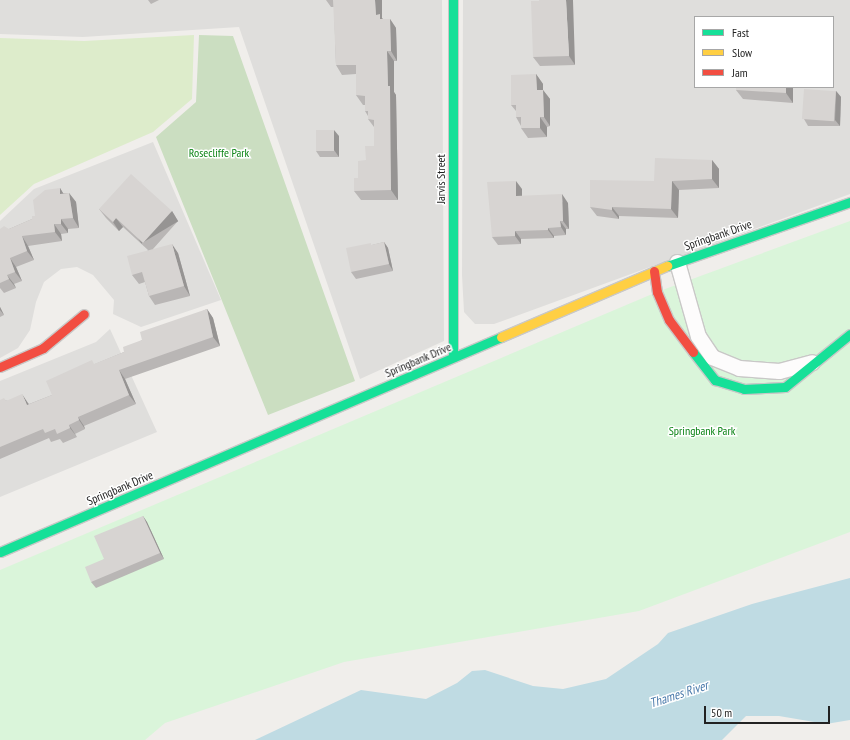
<!DOCTYPE html>
<html>
<head>
<meta charset="utf-8">
<style>
  body { margin:0 }
  #map { position:relative; width:850px; height:740px; overflow:hidden; background:#f0eeeb; font-family:"PT Sans Narrow",sans-serif }
  div>[style] { position:absolute }
  [style*='--x'] { left:calc(var(--x)*1px); top:calc(var(--y)*1px); width:calc(var(--w)*1px); rotate:calc(var(--a)*1deg) }
  .residential>* { inset:0; background:#dfdedc }
  .grass>* { inset:0; background:#ddeccb }
  .forest>* { inset:0; background:#cbdec1 }
  .park>* { inset:0; background:#daf5da }
  .water>* { inset:0; background:#bfdbe3 }
  .roads { filter:drop-shadow(1px 0 #c9c8c7) drop-shadow(-1px 0 #c9c8c7) drop-shadow(0 1px #c9c8c7) drop-shadow(0 -1px #c9c8c7) }
  .street>* { height:15px; margin:-7.5px; padding:0 7.5px; transform-origin:7.5px; border-radius:7.5px; background:#fdfcfc }
  .fast>* { height:9px; margin:-4.5px; padding:0 4.5px; transform-origin:4.5px; border-radius:4.5px; background:#16e098 }
  .slow>* { height:9px; margin:-4.5px; padding:0 4.5px; transform-origin:4.5px; border-radius:4.5px; background:#ffcf43 }
  .jam>* { height:9px; margin:-4.5px; padding:0 4.5px; transform-origin:4.5px; border-radius:4.5px; background:#f24e42 }
  .wall>* { inset:0; background:#b9b6b5 }
  .shaded-wall>* { inset:0; background:#969493; transform-origin:0 0 }
  .building>* { inset:0; background:#d7d4d2; transform-origin:0 0 }
  span { translate:-50% -50%; white-space:nowrap; text-align:center; line-height:1.15; -webkit-text-stroke:3px #fff; paint-order:stroke }
  .park-label { font-size:12px; color:#0c8416 }
  .street-label { font-size:12px; color:#222 }
  .water-label { font-size:13px; color:#4a7aab; font-style:italic }
  .legend { position:absolute; left:694px; top:16px; width:140px; height:72px; box-sizing:border-box; background:#fff; border:1px solid #a7a7a7; margin:0; padding:5px 7px; list-style:none; font-size:12px; color:#222 }
  .legend li { display:flex; align-items:center; gap:8px; height:20px }
  .legend b { width:20px; border:1px solid #a7a7a7 }
  .scale { position:absolute; left:704px; top:706px; width:126px; height:18px; box-sizing:border-box; border:2px solid #222; border-top:0; padding-left:5px; font-size:12px; line-height:14px; white-space:nowrap; color:#222; -webkit-text-stroke:3px #fff; paint-order:stroke }
</style>
</head>
<body>
<div id="map">
  <div class="residential">
    <i style="clip-path:polygon(0 0,442px 0,444px 341px,360px 379px,239px 27px,83px 37px,0 34px)"></i>
    <i style="clip-path:polygon(evenodd,463px 0,850px 0,850px 194px,494px 324px,475px 324px,464px 312px,462px 275px,463px 0,695px 17px,833px 17px,833px 87px,695px 87px,695px 17px)"></i>
    <i style="clip-path:polygon(153px 142px,221px 300px,141px 327px,113px 314px,114px 300px,93px 275px,77px 267px,61px 269px,44px 282px,36px 302px,30px 330px,18px 348px,0 358px,0 221px,34px 189px)"></i>
    <i style="clip-path:polygon(110px 329px,157px 432px,0 497px,0 381px,96px 342px)"></i>
  </div>
  <div class="grass">
    <i style="clip-path:polygon(194px 35px,192px 99px,153px 132px,34px 184px,0 215px,0 38px,84px 41px)"></i>
  </div>
  <div class="forest">
    <i style="clip-path:polygon(199px 35px,233px 36px,355px 381px,268px 415px,156px 137px,196px 102px)"></i>
  </div>
  <div class="park">
    <i style="clip-path:polygon(850px 221px,850px 532px,639px 611px,344px 662px,165px 723px,145px 740px,0 740px,0 570px,657px 292px)"></i>
  </div>
  <div class="water">
    <i style="clip-path:polygon(850px 578px,850px 720px,826px 724px,779px 716px,746px 716px,722px 740px,255px 740px,361px 690px,426px 699px,457px 683px,472px 671px,485px 670px,533px 686px,563px 689px,606px 679px,658px 644px,668px 633px,752px 604px)"></i>
  </div>
  <div class="roads">
    <div class="street">
      <i style="--x:677;--y:262;--w:77;--a:74.2"></i>
      <i style="--x:698;--y:336;--w:25;--a:56"></i>
      <i style="--x:712;--y:357;--w:29;--a:22"></i>
      <i style="--x:739;--y:368;--w:40;--a:4.3"></i>
      <i style="--x:779;--y:371;--w:34;--a:-15"></i>
    </div>
    <div class="fast">
      <i style="--x:453;--y:0;--w:357;--a:90"></i>
      <i style="--x:667;--y:266;--w:194;--a:-19.3"></i>
      <i style="--x:693;--y:352;--w:36;--a:52"></i>
      <i style="--x:715;--y:380;--w:30;--a:17"></i>
      <i style="--x:744;--y:389;--w:41;--a:-2.8"></i>
      <i style="--x:785;--y:387;--w:84;--a:-39.2"></i>
      <i style="--x:0;--y:552;--w:545;--a:-23.23"></i>
    </div>
    <div class="slow">
      <i style="--x:501;--y:337;--w:181;--a:-23.2"></i>
    </div>
    <div class="jam">
      <i style="--x:654;--y:271;--w:21;--a:82"></i>
      <i style="--x:657;--y:292;--w:30;--a:67"></i>
      <i style="--x:669;--y:320;--w:40;--a:53"></i>
      <i style="--x:0;--y:367;--w:47;--a:-23.8"></i>
      <i style="--x:43;--y:348;--w:53;--a:-39.7"></i>
    </div>
  </div>
  <div class="wall">
    <i style="clip-path:polygon(148px 0,159px 0,151px 4px)"></i>
    <i style="clip-path:polygon(326px 0,382px 0,382px 18px,383px 19px,390px 19px,396px 28px,397px 61px,394px 61px,394px 92px,396px 95px,398px 200px,361px 200px,354px 191px,358px 178px,366px 160px,374px 146px,374px 127px,368px 119px,368px 116px,365px 111px,365px 105px,363px 105px,356px 95px,356px 74px,342px 75px,336px 65px,334px 7px,331px 7px)"></i>
    <i style="clip-path:polygon(539px 1px,575px 65px,540px 66px,533px 57px)"></i>
    <i style="clip-path:polygon(536px 74px,543px 84px,543px 90px,550px 99px,550px 126px,547px 127px,547px 137px,528px 138px,521px 128px,521px 126px,516px 117px,516px 111px,511px 105px)"></i>
    <i style="clip-path:polygon(736px 87px,793px 87px,793px 103px,743px 99px,736px 90px)"></i>
    <i style="clip-path:polygon(836px 91px,841px 97px,840px 126px,808px 126px,804px 119px)"></i>
    <i style="clip-path:polygon(339px 136px,339px 157px,320px 157px,316px 151px)"></i>
    <i style="clip-path:polygon(712px 160px,719px 169px,719px 188px,679px 190px,678px 218px,619px 216px,619px 219px,597px 216px,590px 207px,654px 181px)"></i>
    <i style="clip-path:polygon(60px 188px,63px 193px,69px 193px,76px 202px,79px 228px,68px 229px,68px 233px,61px 234px,62px 241px,28px 246px,34px 260px,16px 267px,22px 281px,14px 284px,16px 288px,4px 293px,0 288px,0 229px,9px 229px,32px 219px,35px 216px)"></i>
    <i style="clip-path:polygon(522px 189px,522px 196px,568px 203px,569px 229px,566px 229px,566px 235px,554px 236px,554px 238px,521px 239px,521px 244px,498px 245px,492px 237px)"></i>
    <i style="clip-path:polygon(99px 209px,172px 211px,178px 221px,153px 249px,178px 253px,190px 296px,155px 305px,149px 296px,145px 282px,139px 284px,132px 275px,148px 250px,123px 227px,119px 231px,106px 218px)"></i>
    <i style="clip-path:polygon(384px 242px,388px 248px,393px 271px,356px 279px,351px 272px,372px 245px)"></i>
    <i style="clip-path:polygon(0 307px,4px 315px,0 317px)"></i>
    <i style="clip-path:polygon(207px 309px,213px 318px,220px 346px,125px 379px,136px 404px,84px 426px,85px 429px,75px 434px,77px 437px,63px 443px,60px 439px,51px 442px,49px 438px,0 459px,0 400px,28px 403px,29px 404px,52px 395px,95px 364px,124px 352px,142px 340px)"></i>
    <i style="clip-path:polygon(143px 516px,147px 522px,164px 559px,96px 588px,91px 582px,104px 559px)"></i>
  </div>
  <div class="shaded-wall">
    <i style="clip-path:polygon(375px 0,382px 0,382px 18px,386px 24px,386px 29px,376px 15px)"></i>
    <i style="clip-path:polygon(566px 0,573px 0,575px 65px,569px 56px)"></i>
    <i style="clip-path:polygon(390px 19px,396px 28px,397px 61px,391px 51px)"></i>
    <i style="clip-path:polygon(387px 51px,394px 61px,394px 92px,396px 95px,398px 200px,391px 190px,388px 86px)"></i>
    <i style="clip-path:polygon(536px 74px,543px 84px,543px 99px,537px 90px)"></i>
    <i style="clip-path:polygon(786px 87px,793px 87px,793px 103px,786px 93px)"></i>
    <i style="clip-path:polygon(543px 90px,550px 99px,550px 126px,544px 117px)"></i>
    <i style="clip-path:polygon(836px 91px,841px 97px,840px 126px,835px 120px)"></i>
    <i style="clip-path:polygon(540px 117px,547px 127px,547px 137px,540px 128px)"></i>
    <i style="clip-path:polygon(334px 130px,339px 136px,339px 157px,334px 150px)"></i>
    <i style="clip-path:polygon(712px 160px,719px 169px,719px 188px,712px 179px)"></i>
    <i style="clip-path:polygon(516px 181px,522px 189px,522px 205px,516px 196px)"></i>
    <i style="clip-path:polygon(672px 181px,679px 190px,678px 218px,671px 209px)"></i>
    <i style="clip-path:polygon(60px 188px,66px 198px,60px 194px)"></i>
    <i style="clip-path:polygon(69px 193px,76px 202px,79px 228px,73px 218px)"></i>
    <i style="clip-path:polygon(562px 194px,568px 203px,569px 229px,563px 221px)"></i>
    <i style="clip-path:polygon(612px 207px,619px 216px,619px 219px,612px 210px)"></i>
    <i style="left:172px;top:211px;width:12px;height:43px;rotate:59deg"></i>
    <i style="clip-path:polygon(116px 218px,123px 227px,119px 231px,113px 222px)"></i>
    <i style="clip-path:polygon(61px 219px,68px 229px,68px 233px,61px 224px)"></i>
    <i style="clip-path:polygon(560px 221px,566px 229px,566px 235px,561px 227px)"></i>
    <i style="clip-path:polygon(54px 224px,61px 234px,62px 241px,55px 232px)"></i>
    <i style="clip-path:polygon(548px 228px,554px 236px,554px 238px,548px 230px)"></i>
    <i style="clip-path:polygon(515px 231px,521px 239px,521px 244px,515px 236px)"></i>
    <i style="clip-path:polygon(22px 236px,28px 246px,34px 260px,27px 251px)"></i>
    <i style="clip-path:polygon(384px 242px,388px 248px,393px 271px,389px 264px)"></i>
    <i style="clip-path:polygon(172px 244px,178px 253px,190px 296px,184px 286px)"></i>
    <i style="clip-path:polygon(10px 258px,16px 267px,22px 281px,15px 272px)"></i>
    <i style="clip-path:polygon(7px 275px,14px 284px,16px 288px,9px 279px)"></i>
    <i style="clip-path:polygon(0 307px,4px 315px,0 310px)"></i>
    <i style="clip-path:polygon(207px 309px,213px 318px,220px 346px,213px 337px)"></i>
    <i style="clip-path:polygon(119px 370px,125px 379px,136px 404px,129px 395px)"></i>
    <i style="clip-path:polygon(22px 394px,28px 403px,33px 414px,27px 405px)"></i>
    <i style="clip-path:polygon(78px 417px,84px 426px,85px 429px,79px 420px)"></i>
    <i style="clip-path:polygon(69px 425px,77px 437px,70px 428px)"></i>
    <i style="clip-path:polygon(143px 516px,147px 522px,164px 559px,160px 553px)"></i>
  </div>
  <div class="building">
    <i style="clip-path:polygon(333px 0,375px 0,376px 15px,380px 14px,380px 19px,390px 19px,391px 51px,387px 51px,388px 86px,390px 86px,391px 190px,354px 191px,354px 178px,358px 178px,358px 161px,366px 160px,365px 146px,374px 146px,374px 120px,368px 119px,368px 111px,365px 111px,365px 96px,356px 95px,356px 65px,336px 65px)"></i>
    <i style="clip-path:polygon(539px 0,566px 0,569px 56px,533px 57px,531px 1px,539px 1px)"></i>
    <i style="clip-path:polygon(536px 74px,537px 90px,543px 90px,544px 117px,540px 117px,540px 128px,521px 128px,521px 117px,516px 117px,516px 105px,511px 105px,511px 75px)"></i>
    <i style="clip-path:polygon(736px 87px,786px 87px,786px 93px,736px 90px)"></i>
    <i style="left:804px;top:89px;width:32px;height:30px;rotate:4deg"></i>
    <i style="left:316px;top:130px;width:18px;height:21px"></i>
    <i style="clip-path:polygon(655px 158px,712px 160px,712px 179px,672px 181px,671px 209px,612px 207px,612px 210px,590px 207px,590px 180px,654px 181px)"></i>
    <i style="clip-path:polygon(131px 174px,172px 211px,143px 243px,116px 218px,113px 222px,99px 209px)"></i>
    <i style="clip-path:polygon(516px 181px,516px 196px,562px 194px,563px 221px,560px 221px,561px 227px,548px 228px,548px 230px,515px 231px,515px 236px,492px 237px,487px 182px)"></i>
    <i style="clip-path:polygon(60px 188px,60px 194px,69px 193px,73px 218px,61px 219px,61px 224px,54px 224px,55px 232px,22px 236px,27px 251px,10px 258px,15px 272px,7px 275px,9px 279px,0 283px,0 229px,4px 226px,9px 229px,32px 219px,32px 216px,35px 216px,33px 200px,45px 190px)"></i>
    <i style="clip-path:polygon(384px 242px,389px 264px,351px 272px,346px 248px,371px 243px,371px 245px)"></i>
    <i style="clip-path:polygon(172px 244px,184px 286px,149px 296px,142px 272px,132px 275px,127px 256px)"></i>
    <i style="clip-path:polygon(207px 309px,213px 337px,119px 370px,129px 395px,78px 417px,79px 420px,69px 425px,70px 428px,57px 434px,55px 429px,45px 433px,43px 429px,0 447px,0 400px,4px 398px,6px 401px,22px 394px,27px 405px,52px 395px,46px 381px,92px 360px,94px 364px,124px 352px,123px 347px,142px 340px,140px 332px)"></i>
    <i style="clip-path:polygon(143px 516px,160px 553px,91px 582px,85px 567px,104px 559px,94px 536px)"></i>
  </div>
  <div class="park-label">
    <span style="left:219px;top:153px">Rosecliffe Park</span>
    <span style="left:702px;top:431px">Springbank Park</span>
  </div>
  <div class="street-label">
    <span style="left:441px;top:179px;rotate:-90deg">Jarvis Street</span>
    <span style="left:718px;top:235px;rotate:-19deg">Springbank Drive</span>
    <span style="left:418px;top:360px;rotate:-23deg">Springbank Drive</span>
    <span style="left:120px;top:488px;rotate:-23deg">Springbank Drive</span>
  </div>
  <div class="water-label">
    <span style="left:679px;top:695px;rotate:-18deg">Thames River</span>
  </div>
  <ul class="legend">
  <li><b style="height:5px;background:#16e098"></b>Fast</li>
  <li><b style="height:5px;background:#ffcf43"></b>Slow</li>
  <li><b style="height:5px;background:#f24e42"></b>Jam</li>
  </ul>
  <div class="scale">50 m</div>
</div>
</body>
</html>
